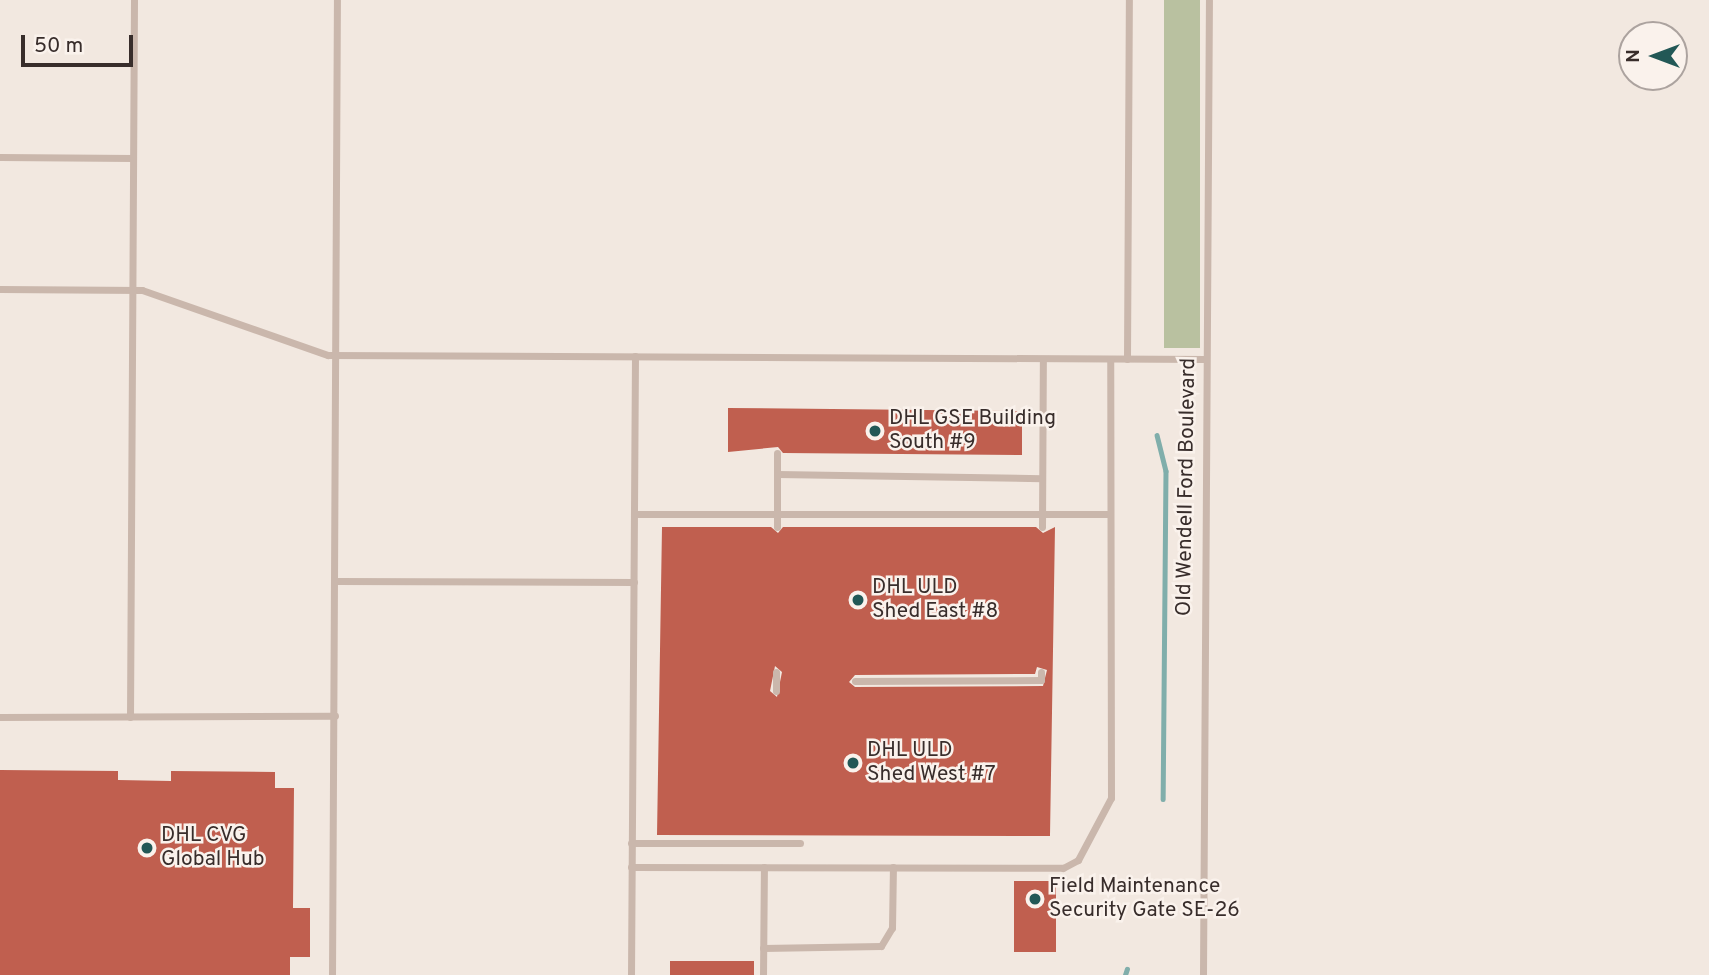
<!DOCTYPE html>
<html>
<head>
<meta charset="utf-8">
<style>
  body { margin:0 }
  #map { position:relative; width:1709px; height:975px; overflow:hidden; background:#f2e8e0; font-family:Overpass,sans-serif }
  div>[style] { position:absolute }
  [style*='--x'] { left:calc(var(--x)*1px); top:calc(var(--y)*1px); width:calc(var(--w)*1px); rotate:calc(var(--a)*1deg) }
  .green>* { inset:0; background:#b9c1a0; transform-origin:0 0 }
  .stream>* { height:4.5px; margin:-2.25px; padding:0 2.25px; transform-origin:2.25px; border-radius:2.25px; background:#80aeab }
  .building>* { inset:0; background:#c05f4f; transform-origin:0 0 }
  .lane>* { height:7px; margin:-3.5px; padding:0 3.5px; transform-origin:3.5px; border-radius:3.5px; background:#cab7ac }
  .dots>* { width:19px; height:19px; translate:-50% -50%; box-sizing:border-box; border:4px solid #faf2ec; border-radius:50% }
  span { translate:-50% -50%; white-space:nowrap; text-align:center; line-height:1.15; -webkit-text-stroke:5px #faf2ec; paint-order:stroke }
  .poi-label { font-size:21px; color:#382d2b }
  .left { translate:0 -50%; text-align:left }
  .street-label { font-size:21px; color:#382d2b }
  .north { position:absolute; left:1618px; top:21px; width:70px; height:70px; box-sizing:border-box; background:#faf2ec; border:2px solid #aca39f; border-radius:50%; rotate:270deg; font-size:19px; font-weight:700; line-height:28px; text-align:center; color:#382d2b }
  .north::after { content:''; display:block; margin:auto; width:24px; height:32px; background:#225856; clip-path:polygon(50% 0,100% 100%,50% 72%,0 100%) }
  .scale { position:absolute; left:21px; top:35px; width:112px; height:32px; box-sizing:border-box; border:4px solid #382d2b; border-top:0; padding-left:9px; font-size:21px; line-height:24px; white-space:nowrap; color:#382d2b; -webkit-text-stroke:5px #faf2ec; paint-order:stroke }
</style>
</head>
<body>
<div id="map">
  <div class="green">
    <i style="left:1164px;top:0;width:36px;height:348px"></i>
  </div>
  <div class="stream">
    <i style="--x:1157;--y:435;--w:37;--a:76"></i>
    <i style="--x:1166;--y:471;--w:328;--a:90.5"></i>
    <i style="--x:1125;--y:975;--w:6;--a:-72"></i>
  </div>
  <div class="building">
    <i style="clip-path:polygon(728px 408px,1022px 411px,1022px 455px,783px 453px,778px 447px,728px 452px)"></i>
    <i style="clip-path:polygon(evenodd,662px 527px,771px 527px,778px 533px,783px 527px,1036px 527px,1043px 533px,1055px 527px,1050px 836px,657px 835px,662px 527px,775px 666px,782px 672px,777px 697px,770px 691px,775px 666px,662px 527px,1037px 667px,1047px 670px,1043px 686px,855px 687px,849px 682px,855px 675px,1035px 674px,1037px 667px)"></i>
    <i style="clip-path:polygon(0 770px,118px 771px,118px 780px,171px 781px,171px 771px,275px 772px,275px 788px,294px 788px,293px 908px,310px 908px,310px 957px,290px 957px,290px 975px,0 975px)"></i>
    <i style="left:1014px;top:881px;width:42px;height:71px"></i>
    <i style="left:670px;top:961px;width:84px;height:14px"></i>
  </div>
  <div class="lane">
    <i style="--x:0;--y:157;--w:133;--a:0.4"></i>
    <i style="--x:0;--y:289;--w:142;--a:0.4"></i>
    <i style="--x:142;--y:290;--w:197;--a:19.3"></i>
    <i style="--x:328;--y:355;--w:878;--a:0.26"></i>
    <i style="--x:1127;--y:359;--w:359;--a:-89.7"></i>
    <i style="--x:777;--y:474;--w:265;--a:0.9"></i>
    <i style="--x:634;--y:514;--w:476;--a:0"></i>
    <i style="--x:777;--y:527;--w:74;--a:-90"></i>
    <i style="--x:1042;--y:527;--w:168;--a:-89.7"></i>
    <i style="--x:336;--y:581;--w:298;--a:0.2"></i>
    <i style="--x:776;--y:672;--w:19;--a:90"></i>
    <i style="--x:855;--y:681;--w:186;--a:-0.3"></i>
    <i style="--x:1041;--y:680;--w:8;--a:-90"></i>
    <i style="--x:0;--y:717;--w:335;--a:-0.2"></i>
    <i style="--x:130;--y:717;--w:717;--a:-89.68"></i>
    <i style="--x:631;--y:843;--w:169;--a:0"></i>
    <i style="--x:631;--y:867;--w:432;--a:0.1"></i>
    <i style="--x:1063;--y:868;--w:17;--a:-28"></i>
    <i style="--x:1078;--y:860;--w:70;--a:-62"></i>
    <i style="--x:1111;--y:798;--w:439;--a:-90.1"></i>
    <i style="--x:763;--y:948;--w:118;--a:-1"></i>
    <i style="--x:881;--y:946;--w:21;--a:-59"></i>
    <i style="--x:892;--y:928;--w:61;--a:-89.1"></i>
    <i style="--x:332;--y:975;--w:975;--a:-89.71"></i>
    <i style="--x:631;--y:975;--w:619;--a:-89.63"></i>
    <i style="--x:763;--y:975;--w:108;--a:-89.5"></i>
    <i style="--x:1203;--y:975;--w:975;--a:-89.65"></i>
  </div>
  <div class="dots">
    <i style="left:875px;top:431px;background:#225856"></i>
    <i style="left:858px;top:600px;background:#225856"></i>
    <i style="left:853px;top:763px;background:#225856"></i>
    <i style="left:147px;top:848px;background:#225856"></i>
    <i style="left:1035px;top:899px;background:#225856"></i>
  </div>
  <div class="poi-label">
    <span class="left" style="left:889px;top:431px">DHL GSE Building<br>South #9</span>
    <span class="left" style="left:872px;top:600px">DHL ULD<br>Shed East #8</span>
    <span class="left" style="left:867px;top:763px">DHL ULD<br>Shed West #7</span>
    <span class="left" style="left:161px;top:848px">DHL CVG<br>Global Hub</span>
    <span class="left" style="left:1049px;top:899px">Field Maintenance<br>Security Gate SE-26</span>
  </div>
  <div class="street-label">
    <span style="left:1187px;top:487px;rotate:-89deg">Old Wendell Ford Boulevard</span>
  </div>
  <div class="north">N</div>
  <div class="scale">50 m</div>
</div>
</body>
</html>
